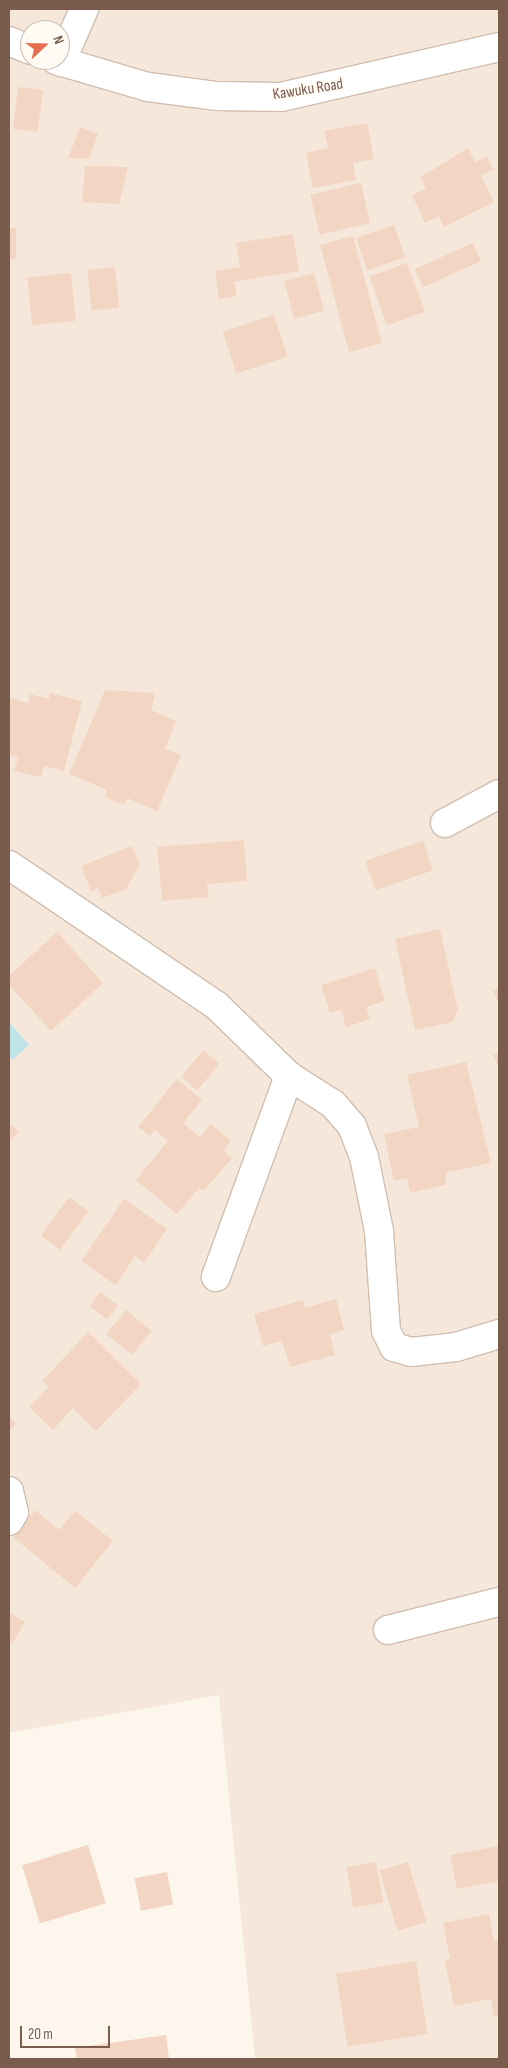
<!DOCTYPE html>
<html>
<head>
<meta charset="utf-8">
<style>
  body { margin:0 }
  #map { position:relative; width:508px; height:2068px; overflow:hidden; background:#fdf6ec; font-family:"Sofia Sans Condensed",sans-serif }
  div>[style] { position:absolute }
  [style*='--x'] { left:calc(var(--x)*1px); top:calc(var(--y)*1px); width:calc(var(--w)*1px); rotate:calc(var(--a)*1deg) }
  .residential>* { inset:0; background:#f5e8da }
  .water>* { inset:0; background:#bfe3e8 }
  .building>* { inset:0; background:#f3d5c3; transform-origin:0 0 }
  .roads { filter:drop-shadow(1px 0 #d1beb0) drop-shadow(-1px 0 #d1beb0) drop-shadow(0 1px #d1beb0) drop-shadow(0 -1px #d1beb0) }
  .minor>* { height:28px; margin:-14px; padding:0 14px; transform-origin:14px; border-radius:14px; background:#fff }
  span { translate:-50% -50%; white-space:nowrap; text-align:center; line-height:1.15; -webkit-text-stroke:4px #fffaf3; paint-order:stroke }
  .street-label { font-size:16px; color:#7a5c4d }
  .frame { position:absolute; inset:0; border:10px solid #7a5c4d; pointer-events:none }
  .north { position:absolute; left:20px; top:20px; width:50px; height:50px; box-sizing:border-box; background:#fffaf3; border:1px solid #cabbb1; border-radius:50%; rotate:69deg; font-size:14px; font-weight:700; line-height:20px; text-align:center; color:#7a5c4d }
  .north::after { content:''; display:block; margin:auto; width:18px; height:22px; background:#e76f51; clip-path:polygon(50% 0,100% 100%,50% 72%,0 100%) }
  .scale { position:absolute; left:20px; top:2026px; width:90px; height:22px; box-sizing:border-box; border:2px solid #7a5c4d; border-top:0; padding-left:6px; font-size:15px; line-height:18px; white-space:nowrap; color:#7a5c4d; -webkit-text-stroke:4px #fffaf3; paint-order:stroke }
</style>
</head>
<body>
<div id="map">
  <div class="residential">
    <i style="clip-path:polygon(evenodd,9px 9px,499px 9px,499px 2059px,255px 2059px,219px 1695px,9px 1733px,9px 9px,30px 30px,60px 30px,60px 60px,30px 60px,30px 30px)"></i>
  </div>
  <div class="water">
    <i style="clip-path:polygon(9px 1022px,29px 1045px,12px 1060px,9px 1056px)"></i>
  </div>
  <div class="building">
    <i style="left:18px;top:87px;width:25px;height:42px;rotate:7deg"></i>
    <i style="clip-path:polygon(367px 123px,374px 159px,353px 163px,356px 180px,313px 188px,306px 153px,328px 148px,324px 131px)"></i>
    <i style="clip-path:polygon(80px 127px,98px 134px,89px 159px,68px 158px)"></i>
    <i style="clip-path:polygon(468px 148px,475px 162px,487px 157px,493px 169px,481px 176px,494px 202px,444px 227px,439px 216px,425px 223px,412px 195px,426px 189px,421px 177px)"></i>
    <i style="clip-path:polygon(85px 166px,128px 167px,119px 204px,82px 202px)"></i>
    <i style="left:361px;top:183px;width:41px;height:52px;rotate:77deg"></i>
    <i style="left:394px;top:225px;width:34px;height:40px;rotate:71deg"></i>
    <i style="left:9px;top:228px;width:7px;height:31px"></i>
    <i style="clip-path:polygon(293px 234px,299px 271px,234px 282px,237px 296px,219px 299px,215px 271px,240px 267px,236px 243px)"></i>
    <i style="left:353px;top:236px;width:111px;height:34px;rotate:75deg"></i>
    <i style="left:473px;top:243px;width:20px;height:64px;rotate:66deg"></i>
    <i style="left:407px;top:263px;width:52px;height:40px;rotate:70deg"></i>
    <i style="left:115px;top:267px;width:41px;height:28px;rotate:84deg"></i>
    <i style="left:71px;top:273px;width:48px;height:44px;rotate:84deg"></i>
    <i style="left:314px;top:273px;width:39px;height:31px;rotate:75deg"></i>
    <i style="left:274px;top:315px;width:44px;height:54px;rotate:72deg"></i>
    <i style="clip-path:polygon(105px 690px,155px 693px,151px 710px,176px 721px,165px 749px,181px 755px,157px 811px,127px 798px,124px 805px,105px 797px,107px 790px,69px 774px)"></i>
    <i style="clip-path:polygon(50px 693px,82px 701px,64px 771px,44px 766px,41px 777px,14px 771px,18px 758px,9px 755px,9px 698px,28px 703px,30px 694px,49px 699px)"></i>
    <i style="clip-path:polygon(244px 840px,247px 881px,207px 884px,209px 897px,162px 901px,157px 847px)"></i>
    <i style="left:423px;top:841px;width:31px;height:61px;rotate:71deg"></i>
    <i style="clip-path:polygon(132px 846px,140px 865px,126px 889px,102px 898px,98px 888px,91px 891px,81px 866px)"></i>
    <i style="clip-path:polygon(440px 929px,458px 1010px,452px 1022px,415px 1030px,395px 939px)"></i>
    <i style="clip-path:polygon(57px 932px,103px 983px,51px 1031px,9px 985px,9px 976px)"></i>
    <i style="clip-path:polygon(375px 968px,385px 1001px,366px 1007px,370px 1019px,346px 1027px,341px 1010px,330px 1013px,321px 985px)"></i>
    <i style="clip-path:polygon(499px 988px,499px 1005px,493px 991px)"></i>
    <i style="left:203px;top:1050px;width:21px;height:35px;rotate:39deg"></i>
    <i style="clip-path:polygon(499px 1053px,499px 1068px,493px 1055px)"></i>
    <i style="clip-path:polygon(466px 1062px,491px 1163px,447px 1172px,445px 1185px,410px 1193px,407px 1178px,394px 1181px,384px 1134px,419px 1127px,407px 1075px)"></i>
    <i style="clip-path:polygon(177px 1079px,202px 1100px,183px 1123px,200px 1137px,211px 1124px,231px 1141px,223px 1150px,232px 1158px,204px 1191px,199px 1188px,177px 1214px,136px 1180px,168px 1141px,155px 1130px,150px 1136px,138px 1127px)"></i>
    <i style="clip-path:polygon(9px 1123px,19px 1132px,9px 1142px)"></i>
    <i style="left:69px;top:1197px;width:24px;height:48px;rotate:36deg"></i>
    <i style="clip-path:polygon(124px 1199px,167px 1229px,144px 1263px,135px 1256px,116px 1285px,81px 1261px)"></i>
    <i style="left:100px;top:1292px;width:22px;height:18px;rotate:36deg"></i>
    <i style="clip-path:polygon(336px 1299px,344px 1330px,330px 1334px,335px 1355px,290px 1367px,282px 1341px,263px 1346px,254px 1314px,303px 1300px,305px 1308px)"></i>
    <i style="left:126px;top:1310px;width:33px;height:31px;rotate:39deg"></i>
    <i style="clip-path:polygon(88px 1332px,141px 1384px,96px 1431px,73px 1408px,53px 1430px,29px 1407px,49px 1387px,42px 1381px)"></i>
    <i style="clip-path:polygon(9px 1416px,16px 1424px,9px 1431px)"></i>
    <i style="clip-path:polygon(35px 1510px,59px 1530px,75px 1511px,113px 1541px,75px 1588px,13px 1537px)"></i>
    <i style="clip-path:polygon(9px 1612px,25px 1622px,12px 1644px,9px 1642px)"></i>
    <i style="left:88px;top:1845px;width:61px;height:69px;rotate:73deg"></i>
    <i style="clip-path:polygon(499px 1846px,499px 1881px,457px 1889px,450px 1855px)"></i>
    <i style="left:376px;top:1862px;width:41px;height:30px;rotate:80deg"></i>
    <i style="left:408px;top:1862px;width:63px;height:30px;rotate:73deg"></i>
    <i style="left:167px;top:1872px;width:33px;height:33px;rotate:79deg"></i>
    <i style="clip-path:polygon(489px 1914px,494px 1941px,499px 1940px,499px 2016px,494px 2017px,491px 1999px,454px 2006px,445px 1961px,450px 1958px,443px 1923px)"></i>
    <i style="left:416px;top:1961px;width:74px;height:81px;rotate:81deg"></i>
    <i style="clip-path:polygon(166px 2035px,169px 2059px,77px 2059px,75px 2048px)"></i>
  </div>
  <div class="roads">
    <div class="minor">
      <i style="--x:9;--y:41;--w:23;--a:23"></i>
      <i style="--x:56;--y:60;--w:96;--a:16.4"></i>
      <i style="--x:148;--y:87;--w:70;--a:7.4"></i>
      <i style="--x:217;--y:96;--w:64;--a:0.9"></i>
      <i style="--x:281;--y:97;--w:224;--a:-12.9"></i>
      <i style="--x:61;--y:62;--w:58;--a:-66.5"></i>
      <i style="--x:445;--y:823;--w:61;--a:-28.2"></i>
      <i style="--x:9;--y:865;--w:251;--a:34.1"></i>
      <i style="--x:217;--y:1006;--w:100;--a:44.2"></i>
      <i style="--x:289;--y:1076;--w:214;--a:110"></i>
      <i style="--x:289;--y:1076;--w:52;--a:32.5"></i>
      <i style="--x:333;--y:1104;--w:29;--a:49"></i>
      <i style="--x:352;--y:1126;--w:33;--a:69"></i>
      <i style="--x:364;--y:1157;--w:76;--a:78.5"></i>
      <i style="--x:379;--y:1231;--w:100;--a:86"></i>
      <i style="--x:386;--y:1331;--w:18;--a:63"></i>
      <i style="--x:394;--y:1347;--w:18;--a:16"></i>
      <i style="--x:411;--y:1352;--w:45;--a:-6.3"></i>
      <i style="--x:456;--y:1347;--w:45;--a:-16.8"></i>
      <i style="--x:9;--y:1491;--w:22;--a:77"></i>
      <i style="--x:14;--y:1512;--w:10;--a:119"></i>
      <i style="--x:388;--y:1630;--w:114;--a:-14.2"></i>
    </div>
  </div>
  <div class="street-label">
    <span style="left:308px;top:90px;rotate:-9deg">Kawuku Road</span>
  </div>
  <div class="frame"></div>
  <div class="north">N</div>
  <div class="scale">20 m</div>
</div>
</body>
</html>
